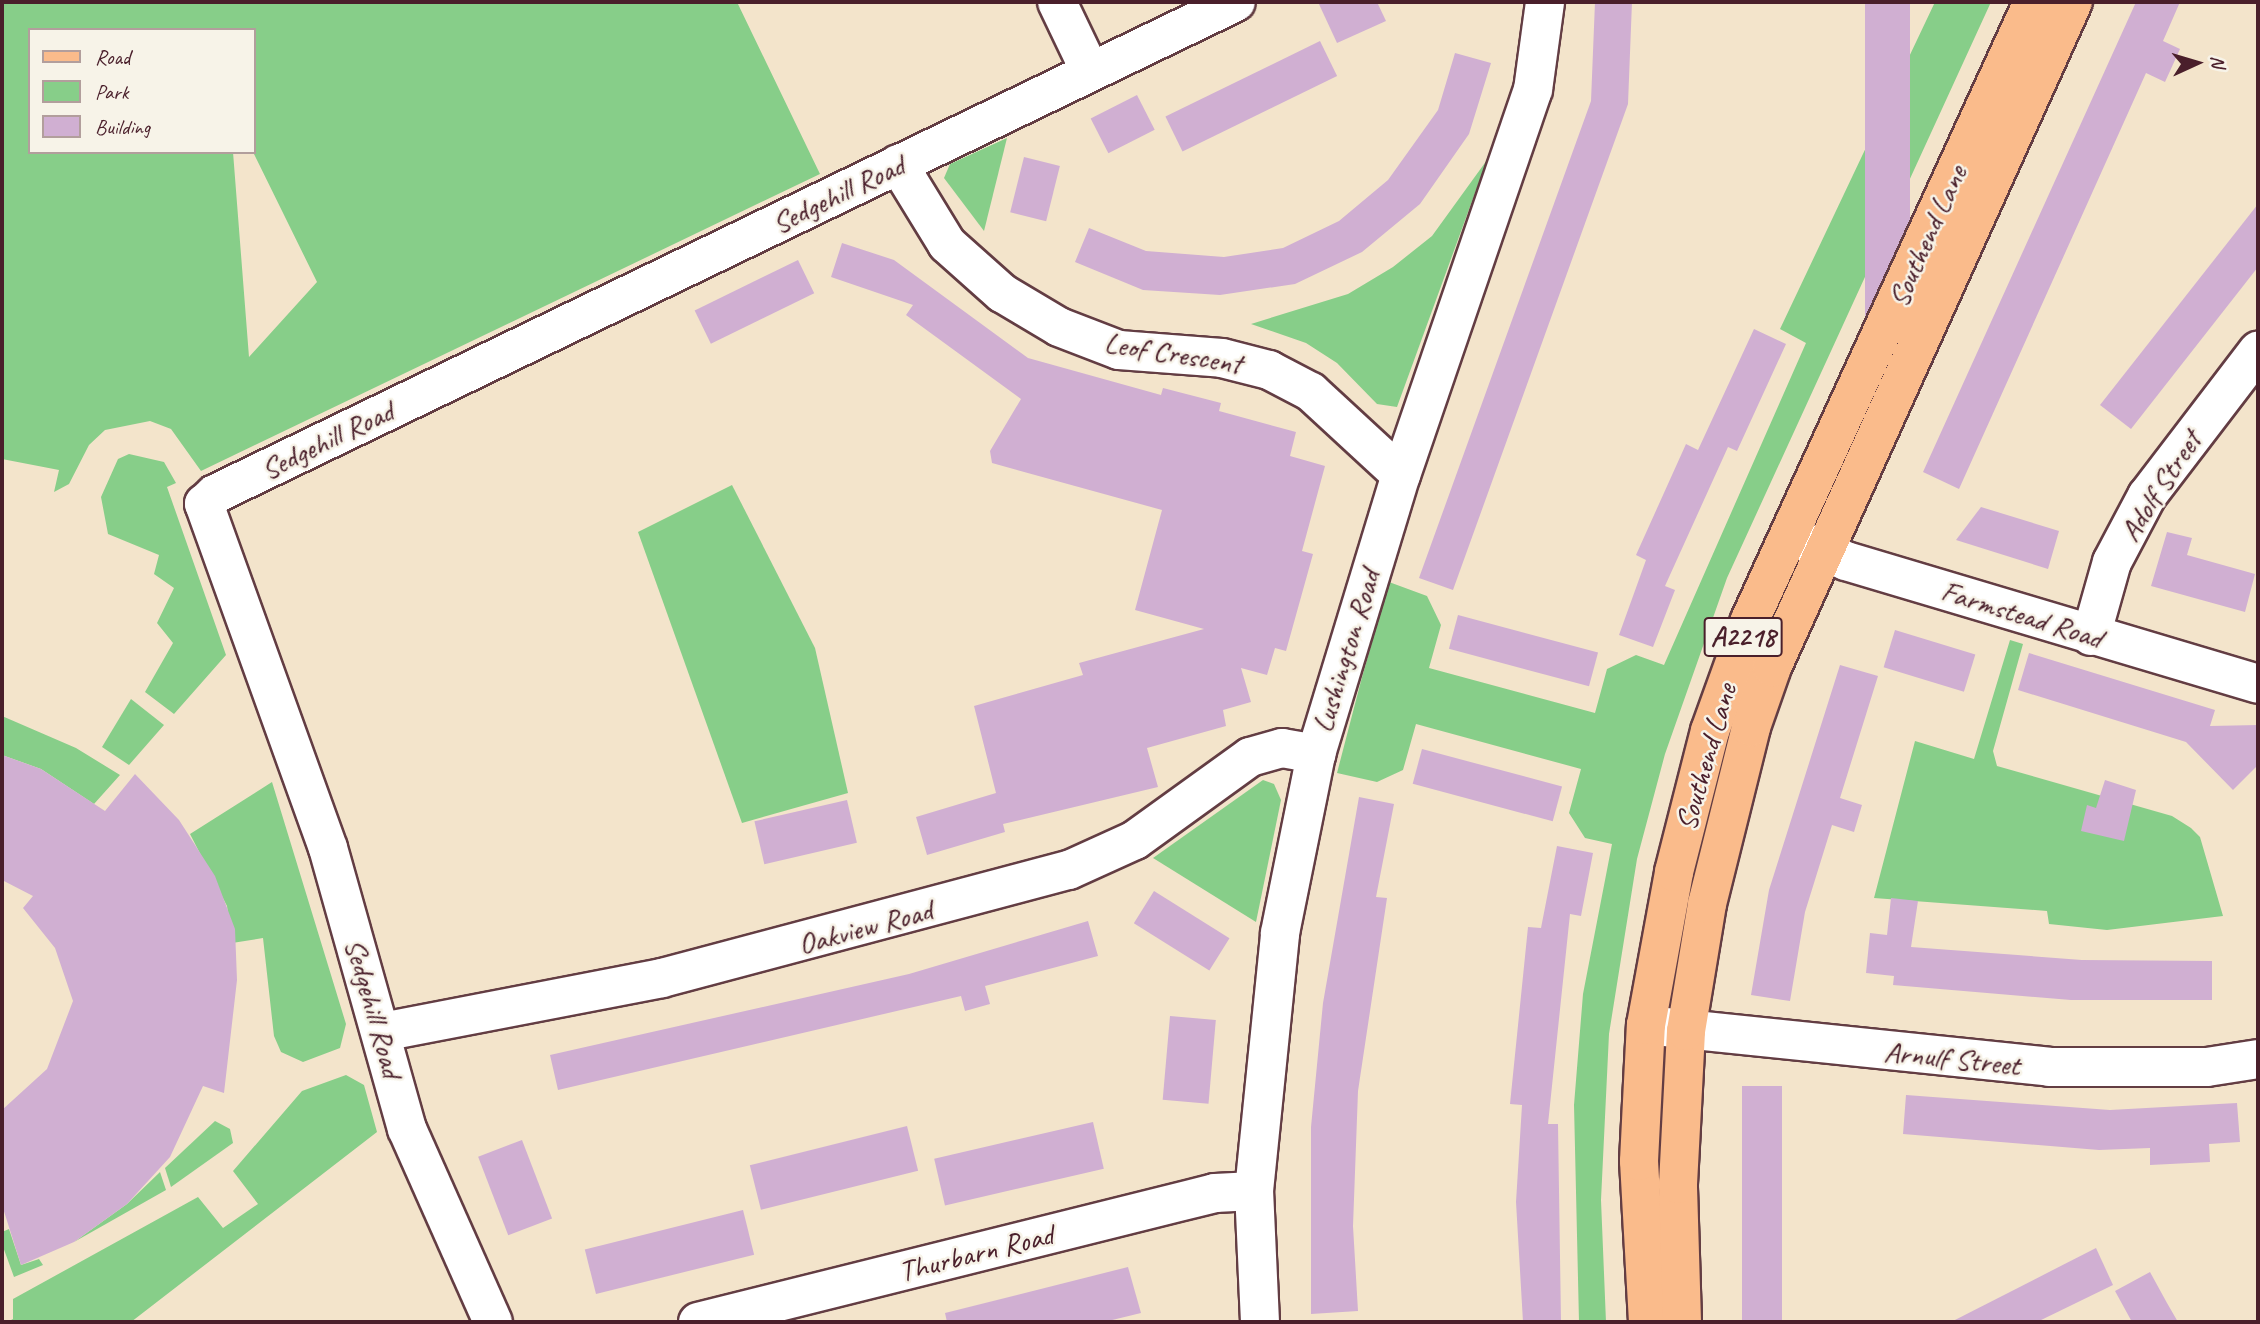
<!DOCTYPE html>
<html>
<head>
<meta charset="utf-8">
<style>
  body { margin:0 }
  #map { position:relative; width:2260px; height:1324px; overflow:hidden; background:#f3e4cb; font-family:Caveat,sans-serif }
  div>[style] { position:absolute }
  [style*='--x'] { left:calc(var(--x)*1px); top:calc(var(--y)*1px); width:calc(var(--w)*1px); rotate:calc(var(--a)*1deg) }
  .green>* { inset:0; background:#87ce89 }
  .building>* { inset:0; background:#d0afd2; transform-origin:0 0 }
  .roads { filter:drop-shadow(2px 0 #633d43) drop-shadow(-2px 0 #633d43) drop-shadow(0 2px #633d43) drop-shadow(0 -2px #633d43) }
  .street>* { height:38px; margin:-19px; padding:0 19px; transform-origin:19px; border-radius:19px; background:#fff }
  .primary>* { height:38px; margin:-19px; padding:0 19px; transform-origin:19px; border-radius:19px; background:#fabb8b }
  span { translate:-50% -50%; white-space:nowrap; text-align:center; line-height:1.15; -webkit-text-stroke:5px #f7f3e8; paint-order:stroke }
  .shield-label span { padding:2px 5px; background:#f7f3e8; border:2px solid; border-radius:5px; -webkit-text-stroke-width:0 }
  .shield-label { font-size:28px; color:#4a1f2b; font-weight:700 }
  .street-label { font-size:30px; color:#4a1f2b }
  .frame { position:absolute; inset:0; border:4px solid #4a1f2b; pointer-events:none }
  .legend { position:absolute; left:28px; top:28px; width:228px; height:126px; box-sizing:border-box; background:#f7f3e8; border:2px solid #b29e9c; margin:0; padding:9px 12px; list-style:none; font-size:21px; color:#4a1f2b }
  .legend li { display:flex; align-items:center; gap:14px; height:35px }
  .legend b { width:35px; border:2px solid #b29e9c }
  .north { position:absolute; left:2162px; top:28px; width:70px; height:70px; -webkit-text-stroke:5px #f7f3e8; paint-order:stroke; rotate:86deg; font-size:19px; font-weight:700; line-height:28px; text-align:center; color:#4a1f2b }
  .north::after { content:''; display:block; margin:auto; width:24px; height:32px; background:#4a1f2b; clip-path:polygon(50% 0,100% 100%,50% 72%,0 100%) }
</style>
</head>
<body>
<div id="map">
  <div class="green">
    <i style="clip-path:polygon(evenodd,2px 2px,737px 2px,820px 174px,201px 471px,171px 429px,150px 421px,105px 430px,89px 445px,69px 484px,54px 492px,59px 470px,2px 459px,2px 2px,30px 30px,254px 30px,253px 152px,317px 282px,249px 357px,233px 152px,30px 152px,30px 30px)"></i>
    <i style="clip-path:polygon(1935px 2px,1991px 2px,1727px 578px,1665px 754px,1637px 859px,1609px 1034px,1601px 1200px,1606px 1322px,1579px 1322px,1574px 1105px,1583px 994px,1612px 844px,1585px 838px,1569px 813px,1581px 769px,1416px 724px,1403px 770px,1377px 782px,1337px 773px,1361px 681px,1389px 582px,1427px 596px,1441px 625px,1429px 668px,1595px 713px,1607px 669px,1636px 655px,1664px 665px,1806px 343px,1780px 329px)"></i>
    <i style="clip-path:polygon(1007px 138px,984px 231px,944px 178px,950px 164px)"></i>
    <i style="clip-path:polygon(1487px 160px,1397px 407px,1377px 404px,1337px 363px,1306px 343px,1251px 324px,1348px 294px,1393px 267px,1432px 236px)"></i>
    <i style="clip-path:polygon(129px 454px,164px 462px,176px 483px,167px 487px,226px 655px,174px 714px,145px 692px,173px 643px,157px 623px,174px 588px,154px 574px,159px 555px,108px 534px,101px 497px,118px 459px)"></i>
    <i style="clip-path:polygon(732px 485px,815px 648px,848px 793px,742px 823px,638px 532px)"></i>
    <i style="clip-path:polygon(2010px 640px,2023px 644px,1993px 751px,1997px 766px,2172px 816px,2191px 828px,2200px 837px,2223px 916px,2107px 930px,2049px 924px,2047px 911px,1874px 898px,1915px 741px,1974px 759px)"></i>
    <i style="clip-path:polygon(131px 699px,164px 725px,129px 765px,102px 747px)"></i>
    <i style="clip-path:polygon(2px 716px,76px 748px,120px 775px,94px 804px,41px 769px,2px 755px)"></i>
    <i style="clip-path:polygon(1263px 780px,1274px 784px,1281px 800px,1256px 922px,1153px 858px)"></i>
    <i style="clip-path:polygon(272px 782px,346px 1024px,340px 1048px,303px 1062px,281px 1052px,274px 1036px,263px 938px,232px 943px,227px 906px,190px 834px)"></i>
    <i style="clip-path:polygon(346px 1075px,364px 1085px,377px 1132px,131px 1322px,7px 1322px,13px 1319px,13px 1299px,198px 1197px,223px 1228px,258px 1204px,233px 1171px,302px 1091px)"></i>
    <i style="clip-path:polygon(215px 1121px,230px 1129px,233px 1143px,171px 1187px,165px 1168px)"></i>
    <i style="clip-path:polygon(160px 1172px,166px 1190px,74px 1242px,127px 1204px)"></i>
    <i style="clip-path:polygon(9px 1229px,21px 1265px,39px 1259px,43px 1265px,14px 1277px,2px 1244px,2px 1232px)"></i>
  </div>
  <div class="building">
    <i style="clip-path:polygon(1318px 2px,1377px 2px,1386px 21px,1337px 43px)"></i>
    <i style="clip-path:polygon(1595px 2px,1632px 2px,1628px 104px,1453px 590px,1419px 578px,1591px 101px)"></i>
    <i style="left:1865px;top:2px;width:45px;height:322px"></i>
    <i style="clip-path:polygon(2136px 2px,2180px 2px,2163px 41px,2180px 49px,2165px 82px,2146px 73px,1959px 489px,1923px 472px)"></i>
    <i style="left:1320px;top:41px;width:39px;height:172px;rotate:64deg"></i>
    <i style="clip-path:polygon(1455px 53px,1491px 63px,1469px 134px,1420px 204px,1362px 252px,1295px 284px,1220px 295px,1143px 290px,1075px 262px,1089px 228px,1146px 251px,1224px 257px,1283px 248px,1339px 221px,1388px 180px,1438px 110px)"></i>
    <i style="left:1137px;top:95px;width:39px;height:52px;rotate:63deg"></i>
    <i style="left:1024px;top:157px;width:37px;height:57px;rotate:14deg"></i>
    <i style="clip-path:polygon(2258px 204px,2258px 267px,2131px 429px,2100px 405px)"></i>
    <i style="clip-path:polygon(842px 243px,894px 260px,1028px 358px,1161px 395px,1163px 388px,1221px 403px,1219px 411px,1296px 432px,1290px 456px,1325px 466px,1302px 551px,1313px 554px,1286px 651px,1275px 648px,1267px 675px,1241px 668px,1251px 702px,1223px 710px,1226px 726px,1147px 748px,1158px 787px,1003px 824px,1005px 832px,927px 855px,916px 817px,996px 793px,974px 706px,1083px 675px,1079px 663px,1204px 629px,1135px 610px,1162px 510px,992px 463px,990px 451px,1021px 399px,906px 315px,913px 305px,831px 277px)"></i>
    <i style="left:798px;top:260px;width:37px;height:115px;rotate:64deg"></i>
    <i style="clip-path:polygon(1754px 329px,1786px 344px,1737px 451px,1728px 447px,1665px 586px,1675px 590px,1653px 647px,1619px 635px,1646px 560px,1636px 555px,1686px 444px,1698px 450px)"></i>
    <i style="clip-path:polygon(1981px 507px,2059px 531px,2048px 569px,1956px 540px)"></i>
    <i style="clip-path:polygon(2167px 532px,2192px 538px,2187px 555px,2255px 574px,2245px 612px,2151px 586px)"></i>
    <i style="left:1458px;top:615px;width:145px;height:35px;rotate:15deg"></i>
    <i style="left:1895px;top:630px;width:84px;height:39px;rotate:17deg"></i>
    <i style="clip-path:polygon(2029px 653px,2215px 710px,2210px 726px,2258px 725px,2258px 765px,2233px 790px,2186px 742px,2018px 690px)"></i>
    <i style="clip-path:polygon(1840px 665px,1878px 676px,1840px 798px,1862px 805px,1854px 832px,1832px 825px,1805px 912px,1790px 1001px,1751px 995px,1769px 890px)"></i>
    <i style="left:1422px;top:749px;width:145px;height:36px;rotate:15deg"></i>
    <i style="clip-path:polygon(2px 755px,41px 769px,105px 811px,135px 774px,179px 820px,215px 876px,235px 929px,237px 980px,224px 1093px,203px 1086px,170px 1157px,127px 1204px,74px 1242px,21px 1265px,2px 1205px,2px 1110px,47px 1069px,73px 1001px,55px 948px,23px 908px,33px 896px,2px 880px)"></i>
    <i style="clip-path:polygon(2105px 780px,2136px 790px,2124px 841px,2081px 831px,2087px 805px,2096px 808px)"></i>
    <i style="clip-path:polygon(1359px 797px,1394px 804px,1376px 897px,1387px 898px,1358px 1091px,1353px 1226px,1358px 1311px,1311px 1314px,1311px 1127px,1323px 1003px)"></i>
    <i style="left:847px;top:800px;width:44px;height:95px;rotate:77deg"></i>
    <i style="clip-path:polygon(1557px 846px,1593px 853px,1581px 916px,1570px 914px,1548px 1124px,1558px 1124px,1561px 1322px,1523px 1322px,1516px 1202px,1522px 1105px,1510px 1104px,1528px 927px,1541px 928px)"></i>
    <i style="left:1154px;top:891px;width:89px;height:38px;rotate:32deg"></i>
    <i style="clip-path:polygon(1891px 898px,1918px 901px,1911px 947px,2082px 960px,2212px 961px,2212px 1000px,2071px 1000px,1893px 985px,1894px 976px,1866px 973px,1870px 933px,1887px 935px)"></i>
    <i style="clip-path:polygon(1088px 921px,1098px 956px,985px 986px,990px 1004px,965px 1011px,961px 996px,558px 1090px,550px 1055px,909px 974px)"></i>
    <i style="left:1170px;top:1016px;width:46px;height:84px;rotate:5deg"></i>
    <i style="left:1742px;top:1086px;width:40px;height:236px"></i>
    <i style="clip-path:polygon(1906px 1095px,2110px 1110px,2237px 1103px,2240px 1142px,2209px 1144px,2210px 1162px,2150px 1165px,2150px 1148px,2099px 1150px,1903px 1134px)"></i>
    <i style="left:1093px;top:1122px;width:48px;height:163px;rotate:77deg"></i>
    <i style="left:907px;top:1126px;width:46px;height:162px;rotate:76deg"></i>
    <i style="left:522px;top:1140px;width:84px;height:47px;rotate:69deg"></i>
    <i style="left:743px;top:1210px;width:46px;height:163px;rotate:76deg"></i>
    <i style="clip-path:polygon(2096px 1248px,2113px 1285px,2037px 1322px,1951px 1322px)"></i>
    <i style="clip-path:polygon(1128px 1267px,1141px 1313px,1104px 1322px,947px 1322px,945px 1313px)"></i>
    <i style="clip-path:polygon(2150px 1272px,2167px 1303px,2178px 1322px,2132px 1322px,2115px 1291px)"></i>
  </div>
  <div class="roads">
    <div class="street">
      <i style="--x:1057;--y:2;--w:76;--a:64.4"></i>
      <i style="--x:898;--y:164;--w:94;--a:58.5"></i>
      <i style="--x:947;--y:244;--w:74;--a:41.7"></i>
      <i style="--x:1002;--y:293;--w:66;--a:30.8"></i>
      <i style="--x:1059;--y:327;--w:64;--a:21"></i>
      <i style="--x:1119;--y:350;--w:103;--a:4.4"></i>
      <i style="--x:1222;--y:358;--w:49;--a:14.3"></i>
      <i style="--x:1269;--y:370;--w:47;--a:27.6"></i>
      <i style="--x:1311;--y:392;--w:122;--a:42.7"></i>
      <i style="--x:1794;--y:537;--w:57;--a:24.8"></i>
      <i style="--x:1846;--y:561;--w:430;--a:16.6"></i>
      <i style="--x:2091;--y:636;--w:77;--a:-74.2"></i>
      <i style="--x:2112;--y:562;--w:75;--a:-62.1"></i>
      <i style="--x:2147;--y:496;--w:183;--a:-52.6"></i>
      <i style="--x:1646;--y:1025;--w:405;--a:5.9"></i>
      <i style="--x:2049;--y:1067;--w:158;--a:0"></i>
      <i style="--x:2207;--y:1067;--w:52;--a:-8.9"></i>
      <i style="--x:382;--y:1032;--w:285;--a:-10.9"></i>
      <i style="--x:662;--y:978;--w:421;--a:-14.9"></i>
      <i style="--x:1069;--y:870;--w:72;--a:-24.4"></i>
      <i style="--x:1135;--y:840;--w:142;--a:-35.8"></i>
      <i style="--x:1250;--y:757;--w:33;--a:-16"></i>
      <i style="--x:1282;--y:748;--w:35;--a:10"></i>
      <i style="--x:493;--y:1322;--w:211;--a:-114"></i>
      <i style="--x:407;--y:1129;--w:292;--a:-105.7"></i>
      <i style="--x:328;--y:848;--w:366;--a:-109.8"></i>
      <i style="--x:204;--y:504;--w:15;--a:-42"></i>
      <i style="--x:215;--y:494;--w:1133;--a:-25.73"></i>
      <i style="--x:698;--y:1322;--w:533;--a:-14.01"></i>
      <i style="--x:1215;--y:1193;--w:39;--a:-3"></i>
      <i style="--x:1260;--y:1322;--w:131;--a:-92.6"></i>
      <i style="--x:1254;--y:1191;--w:259;--a:-84.2"></i>
      <i style="--x:1280;--y:933;--w:183;--a:-78.6"></i>
      <i style="--x:1316;--y:754;--w:292;--a:-73.1"></i>
      <i style="--x:1401;--y:475;--w:407;--a:-71.1"></i>
      <i style="--x:1533;--y:90;--w:89;--a:-82.2"></i>
    </div>
    <div class="primary">
      <i style="--x:1648;--y:1322;--w:161;--a:-93.2"></i>
      <i style="--x:1639;--y:1161;--w:136;--a:-87.1"></i>
      <i style="--x:1646;--y:1025;--w:156;--a:-79.6"></i>
      <i style="--x:1674;--y:872;--w:146;--a:-75.7"></i>
      <i style="--x:1710;--y:731;--w:118;--a:-70.2"></i>
      <i style="--x:1750;--y:620;--w:680;--a:-65.4"></i>
      <i style="--x:1682;--y:1322;--w:138;--a:-91.7"></i>
      <i style="--x:1678;--y:1184;--w:153;--a:-87"></i>
      <i style="--x:1686;--y:1031;--w:129;--a:-80.6"></i>
      <i style="--x:1707;--y:904;--w:182;--a:-76"></i>
      <i style="--x:1751;--y:727;--w:64;--a:-70.7"></i>
      <i style="--x:1772;--y:667;--w:730;--a:-65.65"></i>
    </div>
  </div>
  <div class="shield-label">
    <span style="left:1743px;top:637px">A2218</span>
  </div>
  <div class="street-label">
    <span style="left:838px;top:194px;rotate:-26deg">Sedgehill Road</span>
    <span style="left:1927px;top:236px;rotate:-66deg">Southend Lane</span>
    <span style="left:1173px;top:353px;rotate:9deg">Leof Crescent</span>
    <span style="left:327px;top:440px;rotate:-26deg">Sedgehill Road</span>
    <span style="left:2160px;top:486px;rotate:-57deg">Adolf Street</span>
    <span style="left:2022px;top:614px;rotate:17deg">Farmstead Road</span>
    <span style="left:1346px;top:651px;rotate:-73deg">Lushington Road</span>
    <span style="left:1706px;top:757px;rotate:-74deg">Southend Lane</span>
    <span style="left:865px;top:927px;rotate:-15deg">Oakview Road</span>
    <span style="left:374px;top:1008px;rotate:74deg">Sedgehill Road</span>
    <span style="left:1952px;top:1058px;rotate:6deg">Arnulf Street</span>
    <span style="left:976px;top:1253px;rotate:-14deg">Thurbarn Road</span>
  </div>
  <div class="frame"></div>
  <ul class="legend">
  <li><b style="height:9px;background:#fabb8b"></b>Road</li>
  <li><b style="height:19px;background:#87ce89"></b>Park</li>
  <li><b style="height:19px;background:#d0afd2"></b>Building</li>
  </ul>
  <div class="north">N</div>
</div>
</body>
</html>
